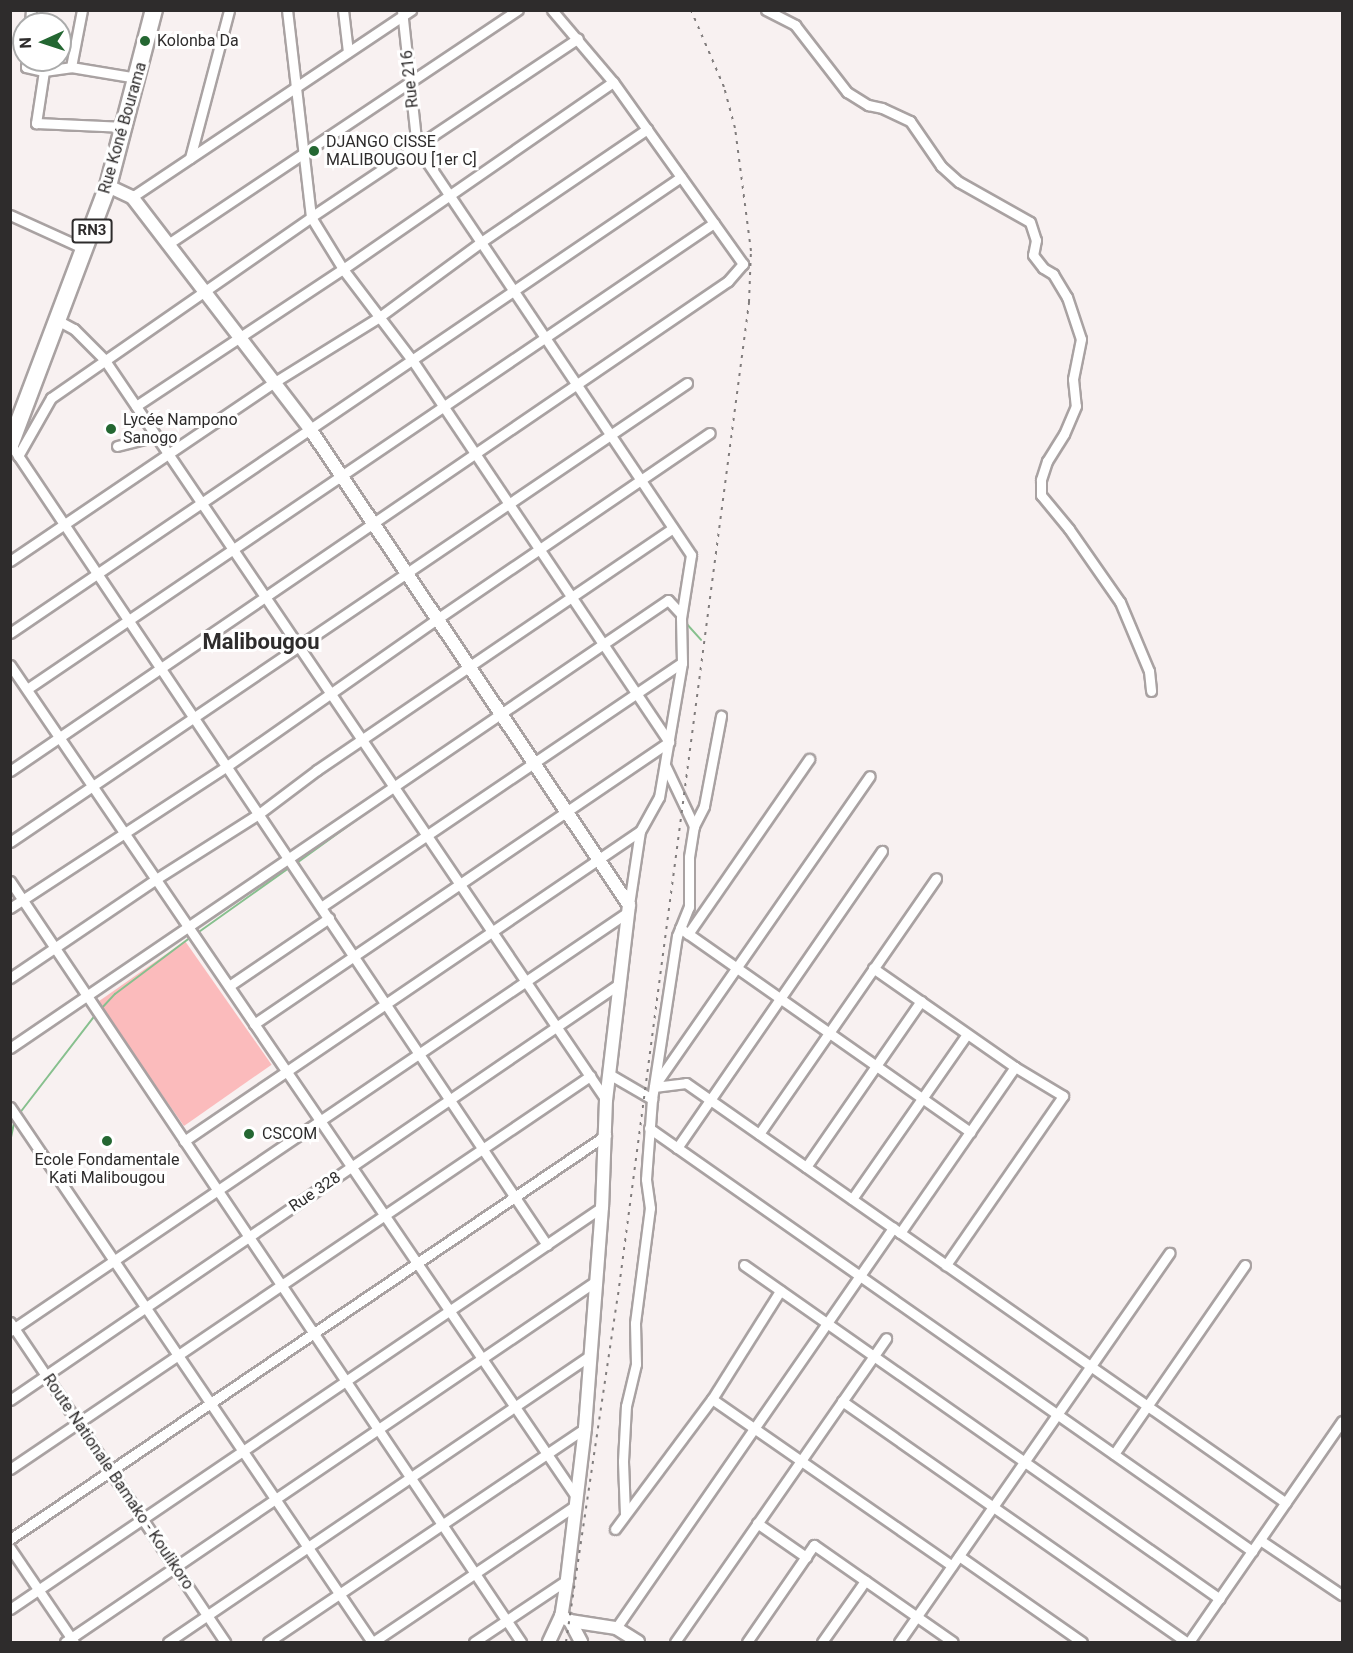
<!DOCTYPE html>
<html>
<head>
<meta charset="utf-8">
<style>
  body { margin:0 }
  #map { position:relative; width:1353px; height:1653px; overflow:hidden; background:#f8f1f1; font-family:Roboto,sans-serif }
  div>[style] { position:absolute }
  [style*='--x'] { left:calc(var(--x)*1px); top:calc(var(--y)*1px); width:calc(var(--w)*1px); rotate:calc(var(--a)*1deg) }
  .green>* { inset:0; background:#fbbbbc; transform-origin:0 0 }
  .stream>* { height:2px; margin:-1px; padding:0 1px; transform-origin:1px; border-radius:1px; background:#87c08e }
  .roads { filter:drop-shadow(2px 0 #a9a2a2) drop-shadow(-2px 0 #a9a2a2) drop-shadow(0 2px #a9a2a2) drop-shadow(0 -2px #a9a2a2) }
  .street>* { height:9px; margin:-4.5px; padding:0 4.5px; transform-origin:4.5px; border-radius:4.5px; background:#fff }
  .secondary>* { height:12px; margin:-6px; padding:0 6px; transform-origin:6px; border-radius:6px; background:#fff }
  .highway>* { height:16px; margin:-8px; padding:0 8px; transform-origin:8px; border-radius:8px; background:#fff }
  .rail>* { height:2px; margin-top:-1px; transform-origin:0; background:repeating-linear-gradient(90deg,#817d7d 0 3px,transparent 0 9px) }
  .dots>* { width:16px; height:16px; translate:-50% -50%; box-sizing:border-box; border:3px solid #fff; border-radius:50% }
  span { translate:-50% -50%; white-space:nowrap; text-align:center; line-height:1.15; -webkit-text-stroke:6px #fff; paint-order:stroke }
  .shield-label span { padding:2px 4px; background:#fff; border:2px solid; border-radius:4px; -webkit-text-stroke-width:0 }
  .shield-label { font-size:15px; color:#2e2c2c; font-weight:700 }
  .poi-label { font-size:16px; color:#2e2c2c }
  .left { translate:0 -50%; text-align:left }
  .street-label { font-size:16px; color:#2e2c2c }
  .district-label { font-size:22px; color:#2e2c2c; font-weight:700 }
  .frame { position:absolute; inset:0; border:12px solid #2e2c2c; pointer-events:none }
  .north { position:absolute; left:12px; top:12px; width:60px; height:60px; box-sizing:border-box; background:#fff; border:2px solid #ababab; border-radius:50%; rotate:267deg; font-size:16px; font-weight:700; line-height:24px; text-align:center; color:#2e2c2c }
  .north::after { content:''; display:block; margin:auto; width:21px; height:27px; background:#246732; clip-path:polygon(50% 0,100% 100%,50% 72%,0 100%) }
</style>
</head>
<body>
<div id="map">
  <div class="green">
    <i style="left:185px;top:941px;width:151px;height:107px;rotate:55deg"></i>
  </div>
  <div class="stream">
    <i style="--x:685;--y:622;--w:24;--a:48"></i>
    <i style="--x:399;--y:790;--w:48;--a:-35.7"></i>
    <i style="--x:294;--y:865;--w:123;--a:-35.8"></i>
    <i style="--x:196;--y:934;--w:114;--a:-35.4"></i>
    <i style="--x:100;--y:1010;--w:22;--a:-47"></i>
    <i style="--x:115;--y:994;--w:95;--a:-36.9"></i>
    <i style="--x:19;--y:1114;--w:126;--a:-52.4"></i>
    <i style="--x:10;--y:1142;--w:24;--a:-78"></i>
  </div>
  <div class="roads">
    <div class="street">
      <i style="--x:343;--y:10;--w:42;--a:83.2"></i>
      <i style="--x:402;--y:10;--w:138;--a:83.8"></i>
      <i style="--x:417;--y:147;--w:491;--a:56.1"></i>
      <i style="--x:691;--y:555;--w:64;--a:99"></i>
      <i style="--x:681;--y:618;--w:45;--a:88.7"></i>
      <i style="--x:682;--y:663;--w:136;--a:99.7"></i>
      <i style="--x:659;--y:797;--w:39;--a:119"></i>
      <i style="--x:640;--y:831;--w:75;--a:98.5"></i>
      <i style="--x:766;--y:10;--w:33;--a:27"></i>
      <i style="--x:795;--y:25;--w:85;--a:52.2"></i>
      <i style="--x:847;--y:92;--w:25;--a:32"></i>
      <i style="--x:868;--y:105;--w:14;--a:12"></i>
      <i style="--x:882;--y:108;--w:31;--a:25"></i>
      <i style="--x:910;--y:121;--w:55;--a:55.4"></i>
      <i style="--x:941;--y:166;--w:24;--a:42"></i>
      <i style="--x:959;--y:182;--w:81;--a:29.4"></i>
      <i style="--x:1030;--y:222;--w:19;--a:72"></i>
      <i style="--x:1036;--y:240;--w:15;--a:101"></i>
      <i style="--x:1033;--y:255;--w:16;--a:52"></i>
      <i style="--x:1043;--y:268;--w:12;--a:31"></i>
      <i style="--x:1053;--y:274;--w:27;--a:59"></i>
      <i style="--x:1067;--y:297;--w:44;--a:71.6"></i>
      <i style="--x:1081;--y:339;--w:41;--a:101.3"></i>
      <i style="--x:1073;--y:379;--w:27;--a:84"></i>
      <i style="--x:1076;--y:406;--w:30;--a:113"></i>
      <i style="--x:1064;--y:434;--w:32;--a:122"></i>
      <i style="--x:1047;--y:461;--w:20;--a:108"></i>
      <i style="--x:1041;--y:480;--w:15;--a:90"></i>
      <i style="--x:1041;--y:495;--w:44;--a:50.5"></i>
      <i style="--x:1069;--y:529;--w:89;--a:55.1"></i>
      <i style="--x:1120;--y:602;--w:75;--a:67.2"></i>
      <i style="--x:1149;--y:671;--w:20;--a:84"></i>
      <i style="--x:30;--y:24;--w:14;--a:-86"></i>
      <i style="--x:27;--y:60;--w:7;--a:98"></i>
      <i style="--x:26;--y:67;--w:18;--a:13"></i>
      <i style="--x:44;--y:71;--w:27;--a:-8"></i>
      <i style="--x:71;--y:67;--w:67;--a:9.5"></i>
      <i style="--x:71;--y:67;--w:58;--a:-79.1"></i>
      <i style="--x:44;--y:71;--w:53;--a:98.7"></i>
      <i style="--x:36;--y:123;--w:89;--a:2.6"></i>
      <i style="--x:190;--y:158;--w:153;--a:-75.2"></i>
      <i style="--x:132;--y:197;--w:336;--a:-33.8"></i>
      <i style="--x:10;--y:215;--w:82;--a:24.4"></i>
      <i style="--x:168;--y:244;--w:421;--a:-33.8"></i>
      <i style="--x:57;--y:320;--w:19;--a:28"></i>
      <i style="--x:74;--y:329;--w:42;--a:45"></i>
      <i style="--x:104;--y:359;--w:895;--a:55.88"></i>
      <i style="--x:136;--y:406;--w:248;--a:-33.5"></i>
      <i style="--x:343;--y:269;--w:328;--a:-34.7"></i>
      <i style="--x:11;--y:445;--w:963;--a:56.18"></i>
      <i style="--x:117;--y:446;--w:40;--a:-14.4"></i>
      <i style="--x:18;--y:456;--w:67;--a:-60.4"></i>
      <i style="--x:51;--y:398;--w:317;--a:-34.8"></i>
      <i style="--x:311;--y:217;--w:321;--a:-33.8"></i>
      <i style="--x:10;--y:561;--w:318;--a:-34.1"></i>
      <i style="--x:273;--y:383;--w:123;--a:-31.8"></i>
      <i style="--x:378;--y:318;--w:128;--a:-36.4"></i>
      <i style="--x:481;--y:242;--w:201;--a:-34.2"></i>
      <i style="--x:10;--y:633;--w:811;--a:-34.2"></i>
      <i style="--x:10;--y:665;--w:1008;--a:55.76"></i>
      <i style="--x:27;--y:689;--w:830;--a:-34.15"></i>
      <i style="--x:665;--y:765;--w:68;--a:64.6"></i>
      <i style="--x:10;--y:771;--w:869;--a:-34.31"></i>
      <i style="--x:728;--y:281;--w:23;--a:-49"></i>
      <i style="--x:743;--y:264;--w:224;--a:-125.5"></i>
      <i style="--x:613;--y:82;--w:94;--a:-130.3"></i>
      <i style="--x:10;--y:842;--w:818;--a:-34.14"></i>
      <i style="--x:10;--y:881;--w:917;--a:56.12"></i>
      <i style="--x:321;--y:907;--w:436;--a:-34.1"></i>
      <i style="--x:10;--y:908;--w:259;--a:-33.2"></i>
      <i style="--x:227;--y:766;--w:256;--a:-35"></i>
      <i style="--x:437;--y:619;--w:330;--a:-34.3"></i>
      <i style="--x:680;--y:928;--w:355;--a:35.1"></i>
      <i style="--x:688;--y:934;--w:213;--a:-55.3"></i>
      <i style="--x:873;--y:968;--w:173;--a:34.9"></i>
      <i style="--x:1015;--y:1067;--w:56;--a:31.1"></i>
      <i style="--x:1063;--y:1096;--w:206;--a:124.7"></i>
      <i style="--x:10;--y:978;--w:176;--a:-34.1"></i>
      <i style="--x:156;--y:879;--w:123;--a:-32.4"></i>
      <i style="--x:260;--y:813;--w:71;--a:-37"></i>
      <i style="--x:317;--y:770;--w:430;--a:-34.2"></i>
      <i style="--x:229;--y:986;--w:121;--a:-34.2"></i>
      <i style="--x:254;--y:1024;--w:502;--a:-34.2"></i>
      <i style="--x:669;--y:742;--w:460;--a:-123.9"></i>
      <i style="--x:412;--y:360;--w:114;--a:-127.2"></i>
      <i style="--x:343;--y:269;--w:61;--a:-121.6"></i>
      <i style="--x:311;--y:217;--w:208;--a:-96.6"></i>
      <i style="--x:10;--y:1048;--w:796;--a:-34.25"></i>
      <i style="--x:668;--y:600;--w:19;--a:47"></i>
      <i style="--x:609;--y:1074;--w:50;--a:30.2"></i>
      <i style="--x:655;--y:1085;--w:376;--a:-55.2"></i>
      <i style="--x:654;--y:1087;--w:32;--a:-7"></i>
      <i style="--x:686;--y:1083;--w:732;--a:34.99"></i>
      <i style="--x:10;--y:1107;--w:646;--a:55.92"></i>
      <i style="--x:649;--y:1128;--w:737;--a:35.05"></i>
      <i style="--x:759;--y:1134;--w:311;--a:-55.3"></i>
      <i style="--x:184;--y:1141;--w:551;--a:-34.21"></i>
      <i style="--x:677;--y:1148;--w:361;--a:-55.4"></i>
      <i style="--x:806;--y:1167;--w:202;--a:-55.3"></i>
      <i style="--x:852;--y:1199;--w:201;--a:-55.1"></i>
      <i style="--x:900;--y:1233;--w:202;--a:-55.3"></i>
      <i style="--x:744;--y:1265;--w:581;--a:35.06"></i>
      <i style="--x:10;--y:1322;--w:386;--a:56.1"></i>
      <i style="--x:10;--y:1331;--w:747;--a:-34.14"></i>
      <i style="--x:712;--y:1399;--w:292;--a:34.8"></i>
      <i style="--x:10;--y:1400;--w:738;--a:-34.34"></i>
      <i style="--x:842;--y:1401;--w:420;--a:35"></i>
      <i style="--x:1114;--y:1454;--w:230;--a:-55.3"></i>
      <i style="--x:10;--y:1469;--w:701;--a:-34.12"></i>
      <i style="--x:625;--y:1514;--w:53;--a:-92.2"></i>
      <i style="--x:623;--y:1461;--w:55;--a:-86.9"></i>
      <i style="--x:626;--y:1406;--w:43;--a:-76.6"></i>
      <i style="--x:636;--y:1364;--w:41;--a:-91.4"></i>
      <i style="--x:635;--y:1323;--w:116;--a:-82.6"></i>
      <i style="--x:650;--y:1208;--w:29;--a:-98"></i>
      <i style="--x:646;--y:1179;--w:80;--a:-85.7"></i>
      <i style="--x:652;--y:1099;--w:165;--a:-81.3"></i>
      <i style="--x:677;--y:936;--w:31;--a:-68"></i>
      <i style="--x:689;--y:907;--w:50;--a:-90"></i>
      <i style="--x:689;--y:857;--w:31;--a:-81"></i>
      <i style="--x:694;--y:826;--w:22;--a:-63"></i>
      <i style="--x:704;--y:806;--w:92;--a:-79.3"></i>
      <i style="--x:757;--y:1523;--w:60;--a:34.8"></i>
      <i style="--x:615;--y:1529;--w:162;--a:-53.3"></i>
      <i style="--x:712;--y:1399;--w:128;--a:-57.8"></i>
      <i style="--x:10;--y:1539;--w:720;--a:-34.13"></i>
      <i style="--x:1260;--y:1540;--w:99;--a:33.9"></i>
      <i style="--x:10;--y:1548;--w:114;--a:55.8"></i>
      <i style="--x:959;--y:1556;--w:150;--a:35"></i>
      <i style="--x:10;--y:1609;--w:716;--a:-34.18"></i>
      <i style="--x:616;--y:1628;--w:487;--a:-55.3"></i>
      <i style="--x:65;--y:1642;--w:642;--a:-34.21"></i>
      <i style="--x:168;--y:1642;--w:511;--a:-34.16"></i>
      <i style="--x:268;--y:1642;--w:382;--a:-34"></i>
      <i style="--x:373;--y:1642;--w:245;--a:-34"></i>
      <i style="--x:474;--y:1642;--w:112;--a:-33.7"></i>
      <i style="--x:675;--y:1642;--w:370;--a:-55.2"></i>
      <i style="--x:747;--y:1642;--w:118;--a:-55.4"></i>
      <i style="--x:814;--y:1545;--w:169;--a:34.9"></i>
      <i style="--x:822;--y:1642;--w:75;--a:-54.8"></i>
      <i style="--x:899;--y:1642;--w:474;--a:-55.2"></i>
      <i style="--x:1189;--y:1642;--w:269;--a:-55.3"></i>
    </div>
    <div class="secondary">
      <i style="--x:108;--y:186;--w:26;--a:25"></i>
      <i style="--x:132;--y:197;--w:292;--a:52.5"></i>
      <i style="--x:310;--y:429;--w:573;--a:56.17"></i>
      <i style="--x:629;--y:905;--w:196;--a:96.7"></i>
      <i style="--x:606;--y:1100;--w:107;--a:92.1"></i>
      <i style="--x:602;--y:1207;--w:222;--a:94.4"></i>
      <i style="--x:585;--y:1428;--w:153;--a:96.8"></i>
      <i style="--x:567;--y:1580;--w:36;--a:99"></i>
      <i style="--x:561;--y:1616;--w:29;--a:115"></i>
      <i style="--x:561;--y:1616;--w:10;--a:29"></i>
      <i style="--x:570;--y:1621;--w:47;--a:8.7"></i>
      <i style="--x:616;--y:1628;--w:26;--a:32"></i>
      <i style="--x:570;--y:1621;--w:24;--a:62"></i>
    </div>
    <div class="highway">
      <i style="--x:10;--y:445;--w:277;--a:-69.3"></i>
      <i style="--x:108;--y:186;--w:182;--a:-75.4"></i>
    </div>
  </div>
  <div class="rail">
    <i style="--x:566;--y:1642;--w:351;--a:-81.5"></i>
    <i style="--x:618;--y:1295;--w:1002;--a:-82.48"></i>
    <i style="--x:749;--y:302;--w:51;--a:-87.8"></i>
    <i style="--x:751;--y:251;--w:124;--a:-97.4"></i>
    <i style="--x:735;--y:128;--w:42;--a:-105"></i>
    <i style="--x:724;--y:87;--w:84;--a:-113.2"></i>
  </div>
  <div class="dots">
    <i style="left:145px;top:41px;background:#246732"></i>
    <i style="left:314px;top:151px;background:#246732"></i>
    <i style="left:111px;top:429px;background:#246732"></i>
    <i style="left:249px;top:1134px;background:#246732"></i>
    <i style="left:107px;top:1141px;background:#246732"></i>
  </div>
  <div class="shield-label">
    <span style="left:92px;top:231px">RN3</span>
  </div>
  <div class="poi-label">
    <span class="left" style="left:157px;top:41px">Kolonba Da</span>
    <span class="left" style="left:326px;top:151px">DJANGO CISSE<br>MALIBOUGOU [1er C]</span>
    <span class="left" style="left:123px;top:429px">Lycée Nampono<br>Sanogo</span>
    <span class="left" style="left:262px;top:1134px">CSCOM</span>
    <span style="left:107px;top:1169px">Ecole Fondamentale<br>Kati Malibougou</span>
  </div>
  <div class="street-label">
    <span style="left:410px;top:79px;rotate:-96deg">Rue 216</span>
    <span style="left:123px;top:128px;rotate:-74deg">Rue Koné Bourama</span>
    <span style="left:315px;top:1192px;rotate:-34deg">Rue 328</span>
    <span style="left:118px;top:1482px;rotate:56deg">Route Nationale Bamako - Koulikoro</span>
  </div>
  <div class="district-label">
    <span style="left:261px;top:642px">Malibougou</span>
  </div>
  <div class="frame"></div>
  <div class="north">N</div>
</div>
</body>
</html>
